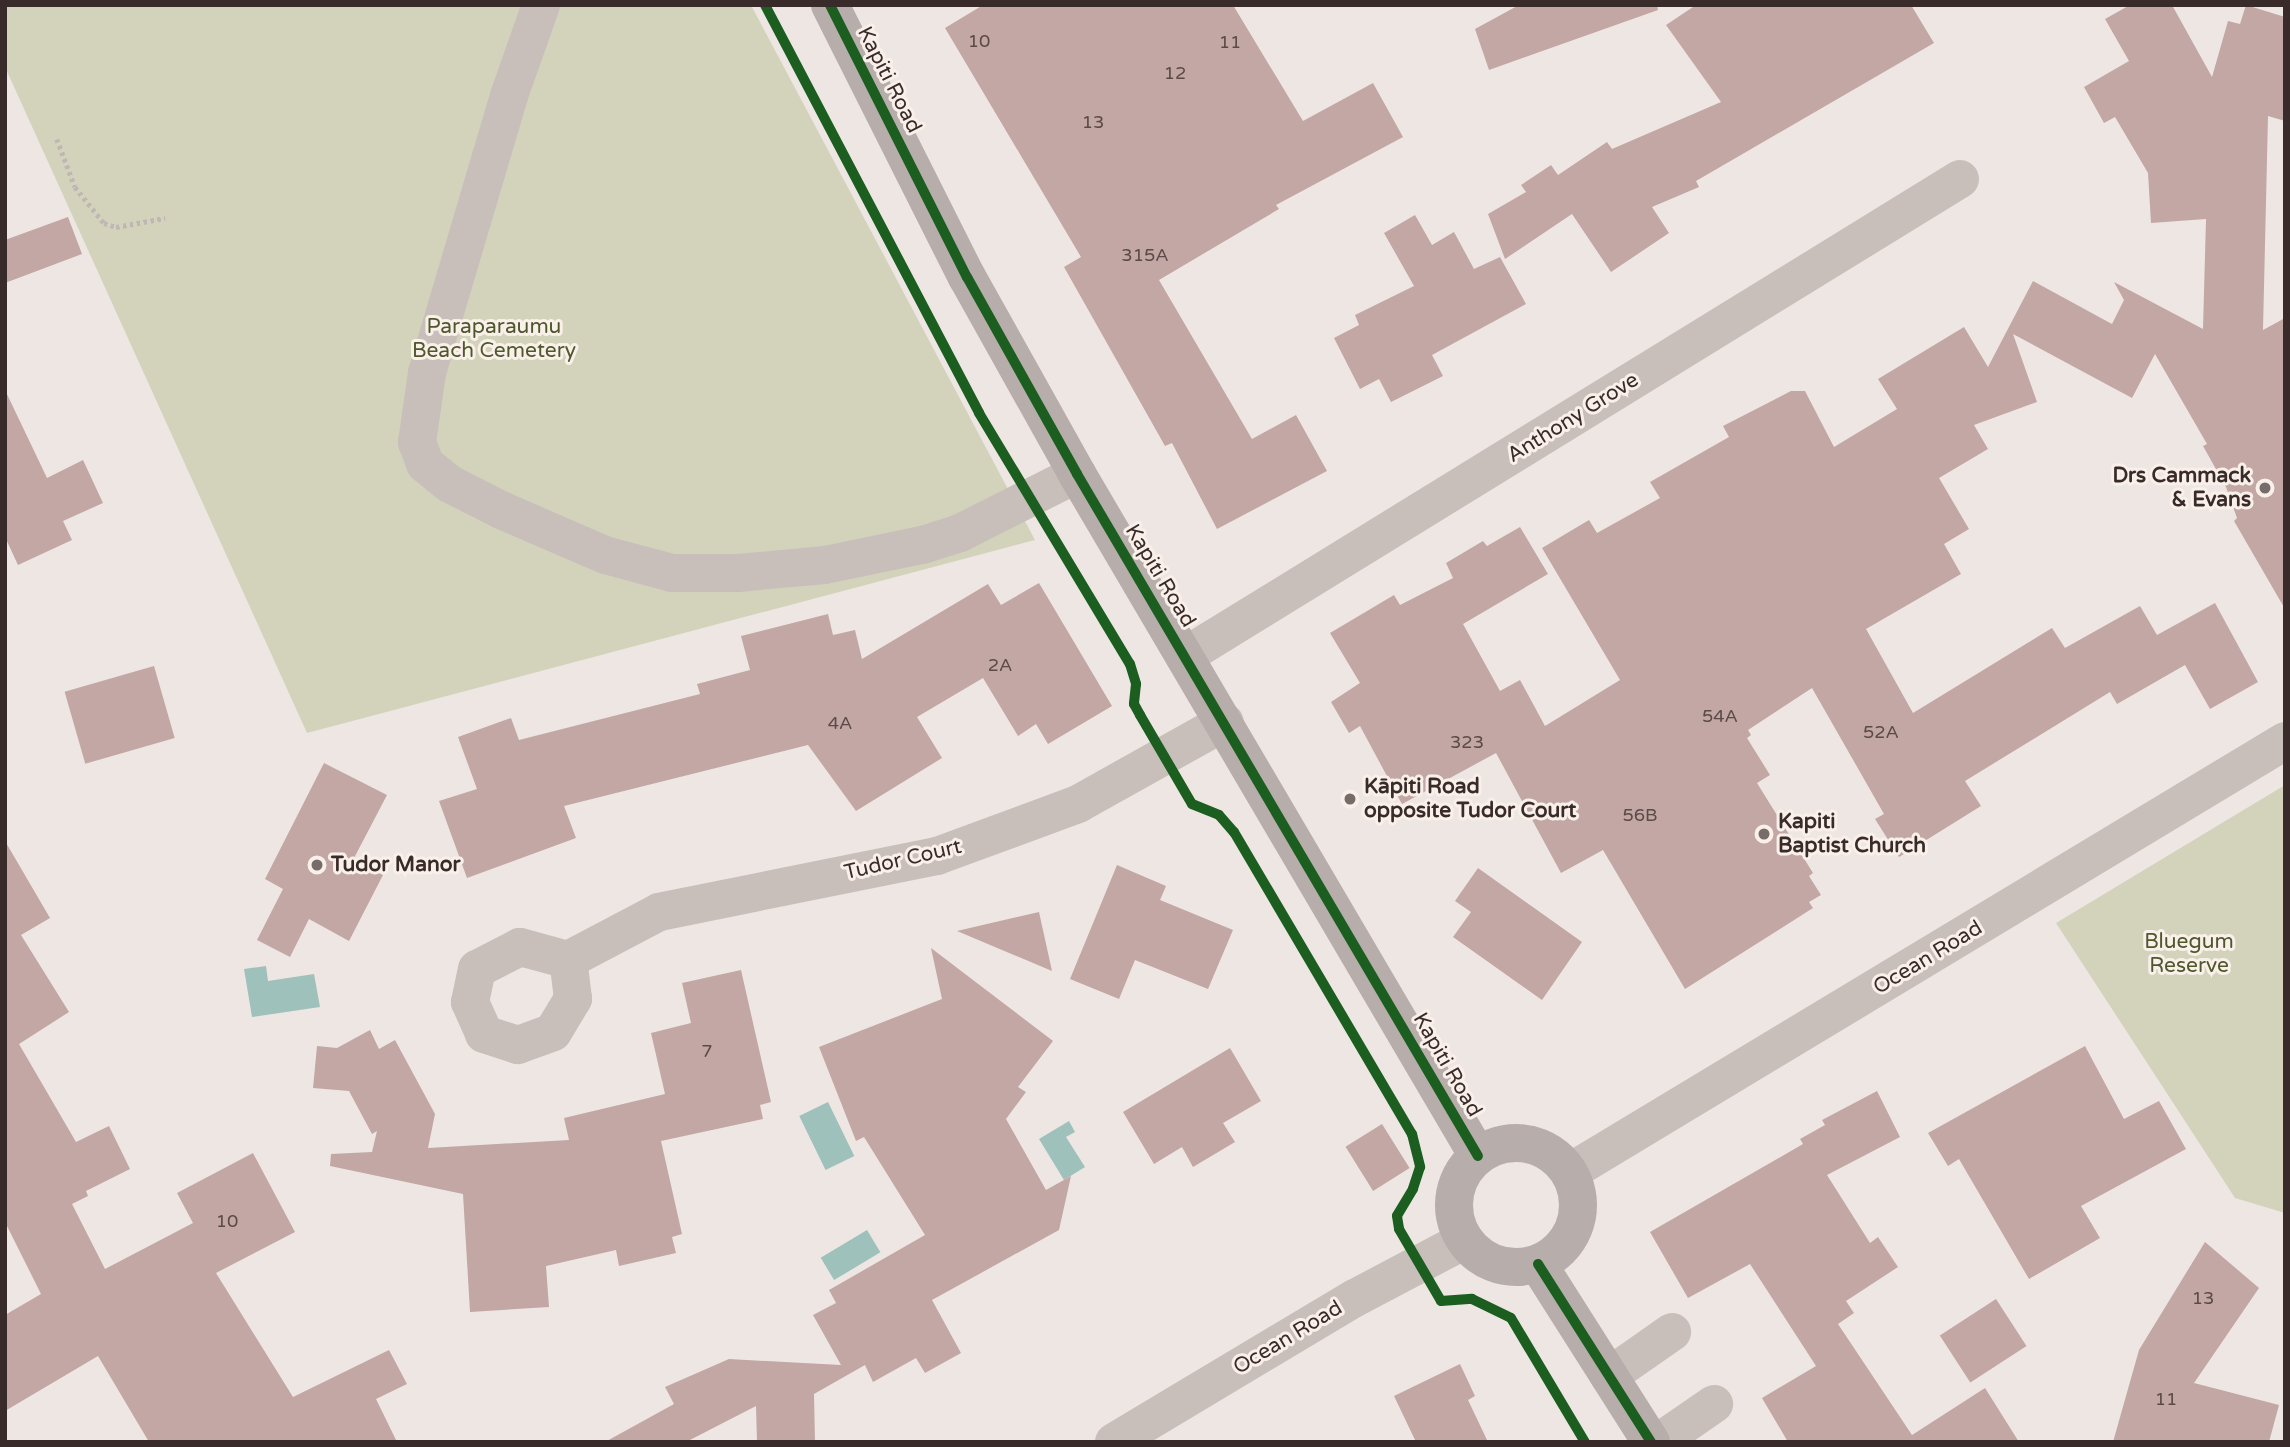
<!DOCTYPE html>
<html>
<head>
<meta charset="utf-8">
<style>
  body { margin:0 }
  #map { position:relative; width:2290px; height:1447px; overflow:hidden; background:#eee6e3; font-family:"Varela Round",sans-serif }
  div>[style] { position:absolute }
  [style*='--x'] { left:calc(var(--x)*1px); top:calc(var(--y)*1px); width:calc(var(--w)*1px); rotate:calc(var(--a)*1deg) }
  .green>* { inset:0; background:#d3d3bc }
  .water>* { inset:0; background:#9ec1bb; transform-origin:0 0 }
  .building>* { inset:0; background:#c2a7a4; transform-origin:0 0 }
  .path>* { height:4.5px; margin-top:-2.25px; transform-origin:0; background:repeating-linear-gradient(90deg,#c0b7b4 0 3.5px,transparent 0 7px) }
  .minor>* { height:38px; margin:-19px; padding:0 19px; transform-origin:19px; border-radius:19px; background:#c8bfbb }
  .major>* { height:38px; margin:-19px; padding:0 19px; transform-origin:19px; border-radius:19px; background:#b7adaa }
  .major>.ring { margin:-19px; padding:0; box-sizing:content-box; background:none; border:38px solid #b7adaa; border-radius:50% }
  .cycleway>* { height:10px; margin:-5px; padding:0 5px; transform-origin:5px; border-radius:5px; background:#1b5e20 }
  .dots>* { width:19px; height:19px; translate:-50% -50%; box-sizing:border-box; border:4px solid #faf0ea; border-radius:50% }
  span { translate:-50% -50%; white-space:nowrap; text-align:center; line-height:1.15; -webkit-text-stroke:6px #faf0ea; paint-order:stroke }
  .number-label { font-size:18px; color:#5b4a48 }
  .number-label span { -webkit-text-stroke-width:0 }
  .street-label { font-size:21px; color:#392b29 }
  .park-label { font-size:21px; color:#4f582c }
  .poi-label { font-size:21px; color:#392b29; font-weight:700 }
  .right { translate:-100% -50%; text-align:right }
  .left { translate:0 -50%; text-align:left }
  .frame { position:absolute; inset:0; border:7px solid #392b29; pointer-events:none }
</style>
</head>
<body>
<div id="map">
  <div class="green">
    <i style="clip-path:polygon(5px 5px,751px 5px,1035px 540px,307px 733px,5px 67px)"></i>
    <i style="clip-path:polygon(2285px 785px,2285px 1213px,2235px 1198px,2056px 923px)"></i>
  </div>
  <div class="water">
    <i style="clip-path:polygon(266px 966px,268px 981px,314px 974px,320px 1007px,252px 1017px,244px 969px)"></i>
    <i style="left:828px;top:1102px;width:60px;height:32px;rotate:64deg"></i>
    <i style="clip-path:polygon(1069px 1121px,1075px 1132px,1066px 1137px,1085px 1167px,1064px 1180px,1039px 1139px)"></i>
    <i style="left:867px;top:1230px;width:26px;height:54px;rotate:59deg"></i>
  </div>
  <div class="building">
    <i style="clip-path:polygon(983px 5px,1233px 5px,1303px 121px,1373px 83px,1403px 137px,1276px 205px,1279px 209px,1159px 280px,1252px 439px,1296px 415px,1327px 471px,1217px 529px,1172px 443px,1165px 446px,1064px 267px,1081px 257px,945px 28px)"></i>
    <i style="clip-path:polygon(1519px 5px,1657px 5px,1658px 10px,1489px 70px,1475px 29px)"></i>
    <i style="clip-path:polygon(1696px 5px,1911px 5px,1934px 43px,1696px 181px,1699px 187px,1652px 207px,1669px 233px,1611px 272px,1572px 214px,1505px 259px,1488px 214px,1526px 192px,1521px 185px,1551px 165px,1558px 175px,1607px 142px,1612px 149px,1721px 102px,1666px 25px)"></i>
    <i style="clip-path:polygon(2130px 5px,2172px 5px,2212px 77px,2228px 21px,2240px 24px,2246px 5px,2285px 17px,2285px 121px,2268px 116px,2263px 330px,2285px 318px,2285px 609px,2234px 521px,2237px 518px,2226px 487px,2203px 446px,2207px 444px,2155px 354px,2132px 398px,2013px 334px,2037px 402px,1974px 425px,1988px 449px,1939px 478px,1969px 529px,1944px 544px,1961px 574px,1866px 629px,1913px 713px,2052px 628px,2065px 648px,2140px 606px,2157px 635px,2215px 603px,2258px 682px,2210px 709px,2185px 665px,2117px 704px,2110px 692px,1965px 781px,1981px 806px,1899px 857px,1875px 819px,1884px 814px,1812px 688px,1748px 730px,1751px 735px,1747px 738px,1770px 775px,1757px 783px,1813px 873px,1809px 876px,1821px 895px,1809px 902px,1813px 908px,1685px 989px,1603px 850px,1561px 873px,1496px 753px,1402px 804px,1360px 726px,1349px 733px,1331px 702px,1360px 683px,1330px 633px,1394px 595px,1400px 605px,1453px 578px,1446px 563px,1483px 541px,1487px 546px,1520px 527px,1548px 574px,1463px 624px,1500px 691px,1520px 680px,1545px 726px,1620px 680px,1542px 548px,1589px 520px,1597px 533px,1660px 498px,1650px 482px,1729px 437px,1723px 426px,1791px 391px,1805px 391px,1834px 447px,1897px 409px,1878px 379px,1964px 327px,1988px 367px,2033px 281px,2112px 324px,2124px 300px,2114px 282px,2203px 329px,2206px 219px,2151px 223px,2148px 173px,2115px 117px,2104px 123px,2084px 87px,2129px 61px,2105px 19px)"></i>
    <i style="clip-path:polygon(1415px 215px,1432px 245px,1454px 232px,1474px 269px,1500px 257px,1526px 304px,1432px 355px,1443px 376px,1391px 402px,1379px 379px,1360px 389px,1334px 338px,1359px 325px,1355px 315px,1414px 286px,1384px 233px)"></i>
    <i style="clip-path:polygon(68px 217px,82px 254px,5px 283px,5px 240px)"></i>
    <i style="clip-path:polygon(5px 390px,47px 478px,83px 460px,103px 503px,63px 521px,72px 540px,18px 565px,5px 537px)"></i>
    <i style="clip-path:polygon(1039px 583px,1112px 706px,1048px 744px,1036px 724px,1018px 736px,983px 678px,917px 717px,942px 758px,856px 811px,808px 745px,564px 806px,576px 838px,467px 878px,439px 801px,477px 789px,458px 737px,511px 718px,519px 740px,700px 694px,697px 684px,750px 670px,741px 636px,828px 614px,833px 635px,855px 630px,862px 659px,988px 584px,1001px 605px)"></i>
    <i style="left:154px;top:666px;width:75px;height:93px;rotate:74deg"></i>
    <i style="clip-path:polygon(324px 763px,387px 795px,353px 860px,383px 875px,349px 941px,309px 919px,290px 957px,257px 940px,283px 889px,265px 879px)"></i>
    <i style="clip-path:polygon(5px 841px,50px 918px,21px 935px,69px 1012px,19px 1044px,76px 1142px,109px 1126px,130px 1169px,86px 1191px,88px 1196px,72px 1204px,105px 1269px,193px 1223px,177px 1193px,253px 1153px,295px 1232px,216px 1273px,293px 1397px,389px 1350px,407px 1384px,376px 1399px,397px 1442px,149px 1442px,98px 1356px,5px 1411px,5px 1315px,41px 1294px,5px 1222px)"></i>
    <i style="clip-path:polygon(1117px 865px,1166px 886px,1160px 900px,1233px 930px,1208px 989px,1135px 960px,1119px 999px,1070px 979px)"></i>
    <i style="clip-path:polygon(1478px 868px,1582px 942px,1542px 1000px,1453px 937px,1471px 912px,1455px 901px)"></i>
    <i style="clip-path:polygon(1039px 912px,1052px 971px,957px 931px)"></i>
    <i style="clip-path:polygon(931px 948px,1053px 1041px,1018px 1087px,1026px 1092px,1006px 1119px,1046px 1190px,1071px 1176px,1059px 1230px,932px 1300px,961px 1353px,925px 1373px,916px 1358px,873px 1382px,865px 1365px,814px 1394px,815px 1442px,757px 1442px,756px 1406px,686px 1442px,605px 1442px,674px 1404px,665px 1387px,729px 1359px,841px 1365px,813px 1315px,836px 1303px,829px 1290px,925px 1235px,864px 1137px,856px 1141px,819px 1047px,942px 999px)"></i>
    <i style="clip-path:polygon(741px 970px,771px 1102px,760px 1105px,763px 1119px,661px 1141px,682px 1234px,672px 1237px,676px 1253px,619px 1266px,616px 1250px,546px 1266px,549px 1307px,470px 1312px,463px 1194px,330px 1166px,331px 1154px,372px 1152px,377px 1131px,372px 1134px,349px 1091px,313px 1088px,317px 1046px,337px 1048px,370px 1030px,379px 1049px,395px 1040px,435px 1114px,428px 1148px,569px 1140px,564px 1118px,665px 1094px,651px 1033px,691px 1023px,682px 983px)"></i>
    <i style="clip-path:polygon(2085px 1046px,2124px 1119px,2159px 1101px,2186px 1149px,2081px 1206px,2100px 1238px,2029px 1279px,1959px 1159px,1948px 1166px,1928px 1133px)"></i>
    <i style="clip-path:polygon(1230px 1048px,1261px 1101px,1223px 1123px,1235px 1142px,1193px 1167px,1182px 1147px,1154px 1164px,1123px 1112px)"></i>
    <i style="clip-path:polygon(1877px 1091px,1900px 1137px,1827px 1175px,1870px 1243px,1878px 1237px,1898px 1267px,1846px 1301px,1854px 1313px,1838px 1324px,1912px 1435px,1985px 1388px,2019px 1442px,1788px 1442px,1762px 1398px,1816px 1366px,1750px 1264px,1688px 1298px,1650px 1232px,1803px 1144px,1800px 1139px,1825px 1125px,1822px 1120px)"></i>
    <i style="left:1382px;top:1124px;width:52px;height:43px;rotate:58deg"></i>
    <i style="clip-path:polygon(2205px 1242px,2259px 1288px,2194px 1383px,2279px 1405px,2269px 1442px,2113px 1442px,2139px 1350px)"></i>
    <i style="left:1996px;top:1299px;width:56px;height:67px;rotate:57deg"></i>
    <i style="clip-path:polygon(1460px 1364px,1475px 1396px,1468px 1400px,1488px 1442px,1416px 1442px,1394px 1396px)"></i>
  </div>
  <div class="path">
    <i style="--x:57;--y:139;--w:51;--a:69.4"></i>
    <i style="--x:75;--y:187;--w:46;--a:51.1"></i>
    <i style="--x:104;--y:223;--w:13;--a:18"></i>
    <i style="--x:116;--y:227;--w:50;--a:-10.4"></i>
  </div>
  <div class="minor">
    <i style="--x:541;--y:5;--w:96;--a:109.4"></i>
    <i style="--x:509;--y:96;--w:289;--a:106.5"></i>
    <i style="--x:427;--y:373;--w:70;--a:98.2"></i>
    <i style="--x:417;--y:442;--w:23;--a:70"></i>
    <i style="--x:425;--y:464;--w:32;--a:39"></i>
    <i style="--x:450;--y:484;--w:57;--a:27"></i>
    <i style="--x:501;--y:510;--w:113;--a:23.4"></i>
    <i style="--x:605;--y:555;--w:69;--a:15"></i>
    <i style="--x:672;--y:573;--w:66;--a:0"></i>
    <i style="--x:738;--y:573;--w:87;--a:-5.3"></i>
    <i style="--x:825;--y:565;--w:103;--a:-11.7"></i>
    <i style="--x:926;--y:544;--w:36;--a:-18"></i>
    <i style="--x:960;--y:533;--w:131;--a:-26.8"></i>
    <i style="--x:1185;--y:656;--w:910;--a:-31.61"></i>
    <i style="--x:568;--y:960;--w:50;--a:-164.8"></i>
    <i style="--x:520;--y:947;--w:48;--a:152.9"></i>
    <i style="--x:477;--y:969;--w:34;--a:102"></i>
    <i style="--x:470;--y:1002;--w:35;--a:66"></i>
    <i style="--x:484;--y:1034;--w:36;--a:18"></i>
    <i style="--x:518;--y:1045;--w:37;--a:-20"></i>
    <i style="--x:553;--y:1032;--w:39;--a:-59"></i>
    <i style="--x:573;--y:999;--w:39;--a:-97"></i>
    <i style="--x:568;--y:960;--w:103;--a:-27.8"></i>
    <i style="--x:659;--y:912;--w:284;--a:-11.4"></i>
    <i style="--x:937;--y:856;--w:150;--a:-20.2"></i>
    <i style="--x:1078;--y:804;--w:168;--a:-29.2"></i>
    <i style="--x:1570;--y:1172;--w:835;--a:-31.08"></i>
    <i style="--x:1609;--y:1376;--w:77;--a:-34.9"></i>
    <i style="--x:1114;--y:1442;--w:281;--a:-30.9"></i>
    <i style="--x:1355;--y:1298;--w:124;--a:-27.8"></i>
    <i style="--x:1659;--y:1442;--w:67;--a:-34.6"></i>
  </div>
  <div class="major">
    <i style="--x:830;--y:5;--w:305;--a:63.3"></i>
    <i style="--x:967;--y:277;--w:226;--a:60.8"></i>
    <i style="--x:1077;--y:474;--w:791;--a:59.55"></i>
    <i class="ring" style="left:1454px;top:1143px;width:86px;height:86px"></i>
    <i style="--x:1538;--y:1264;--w:211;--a:57.6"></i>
  </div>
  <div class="cycleway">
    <i style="--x:765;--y:5;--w:461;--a:62.3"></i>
    <i style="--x:979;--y:413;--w:293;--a:59"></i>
    <i style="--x:1130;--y:664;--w:21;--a:73"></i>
    <i style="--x:1136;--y:684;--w:20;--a:96"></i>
    <i style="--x:1134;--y:704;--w:13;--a:61"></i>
    <i style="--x:1140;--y:715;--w:103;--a:59.7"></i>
    <i style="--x:1192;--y:804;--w:29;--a:22"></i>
    <i style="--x:1219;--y:815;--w:23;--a:49"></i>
    <i style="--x:1234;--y:832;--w:351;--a:59.5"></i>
    <i style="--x:1412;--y:1134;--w:34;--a:76"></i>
    <i style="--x:1420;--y:1167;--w:23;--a:108"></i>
    <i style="--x:1413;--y:1189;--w:31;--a:121"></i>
    <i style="--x:1397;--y:1216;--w:13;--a:81"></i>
    <i style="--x:1399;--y:1229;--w:83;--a:59.7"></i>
    <i style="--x:1441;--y:1301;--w:31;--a:-4"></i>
    <i style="--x:1472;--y:1299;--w:43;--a:26"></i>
    <i style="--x:1511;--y:1318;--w:144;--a:59.2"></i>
    <i style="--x:830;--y:5;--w:305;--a:63.3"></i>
    <i style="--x:967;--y:277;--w:226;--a:60.8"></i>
    <i style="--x:1077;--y:474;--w:791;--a:59.55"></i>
    <i style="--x:1538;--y:1264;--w:211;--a:57.6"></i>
  </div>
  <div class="dots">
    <i style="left:2265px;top:488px;background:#786c6a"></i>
    <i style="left:1350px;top:799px;background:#786c6a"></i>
    <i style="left:1764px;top:834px;background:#786c6a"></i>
    <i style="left:317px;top:865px;background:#786c6a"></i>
  </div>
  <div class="number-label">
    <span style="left:979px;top:41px">10</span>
    <span style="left:1230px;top:42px">11</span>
    <span style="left:1175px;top:73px">12</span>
    <span style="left:1093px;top:122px">13</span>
    <span style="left:1145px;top:255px">315A</span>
    <span style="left:1000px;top:665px">2A</span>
    <span style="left:1720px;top:716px">54A</span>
    <span style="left:840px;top:723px">4A</span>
    <span style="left:1881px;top:732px">52A</span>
    <span style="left:1467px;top:742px">323</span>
    <span style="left:1640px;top:815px">56B</span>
    <span style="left:707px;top:1051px">7</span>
    <span style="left:227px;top:1221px">10</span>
    <span style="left:2203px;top:1298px">13</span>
    <span style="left:2166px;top:1399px">11</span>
  </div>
  <div class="street-label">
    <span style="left:889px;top:80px;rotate:63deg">Kapiti Road</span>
    <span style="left:1573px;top:418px;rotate:-32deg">Anthony Grove</span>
    <span style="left:1160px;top:576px;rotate:59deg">Kapiti Road</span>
    <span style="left:903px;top:860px;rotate:-13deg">Tudor Court</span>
    <span style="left:1928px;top:958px;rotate:-31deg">Ocean Road</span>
    <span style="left:1447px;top:1065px;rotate:60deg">Kapiti Road</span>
    <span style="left:1288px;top:1338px;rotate:-31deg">Ocean Road</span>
  </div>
  <div class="park-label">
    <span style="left:494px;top:339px">Paraparaumu<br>Beach Cemetery</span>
    <span style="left:2189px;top:954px">Bluegum<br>Reserve</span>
  </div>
  <div class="poi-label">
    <span class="right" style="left:2251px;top:488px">Drs Cammack<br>&amp; Evans</span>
    <span class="left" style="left:1364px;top:799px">Kāpiti Road<br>opposite Tudor Court</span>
    <span class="left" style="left:1778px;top:834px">Kapiti<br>Baptist Church</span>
    <span class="left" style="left:331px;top:865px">Tudor Manor</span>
  </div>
  <div class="frame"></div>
</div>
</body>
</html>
